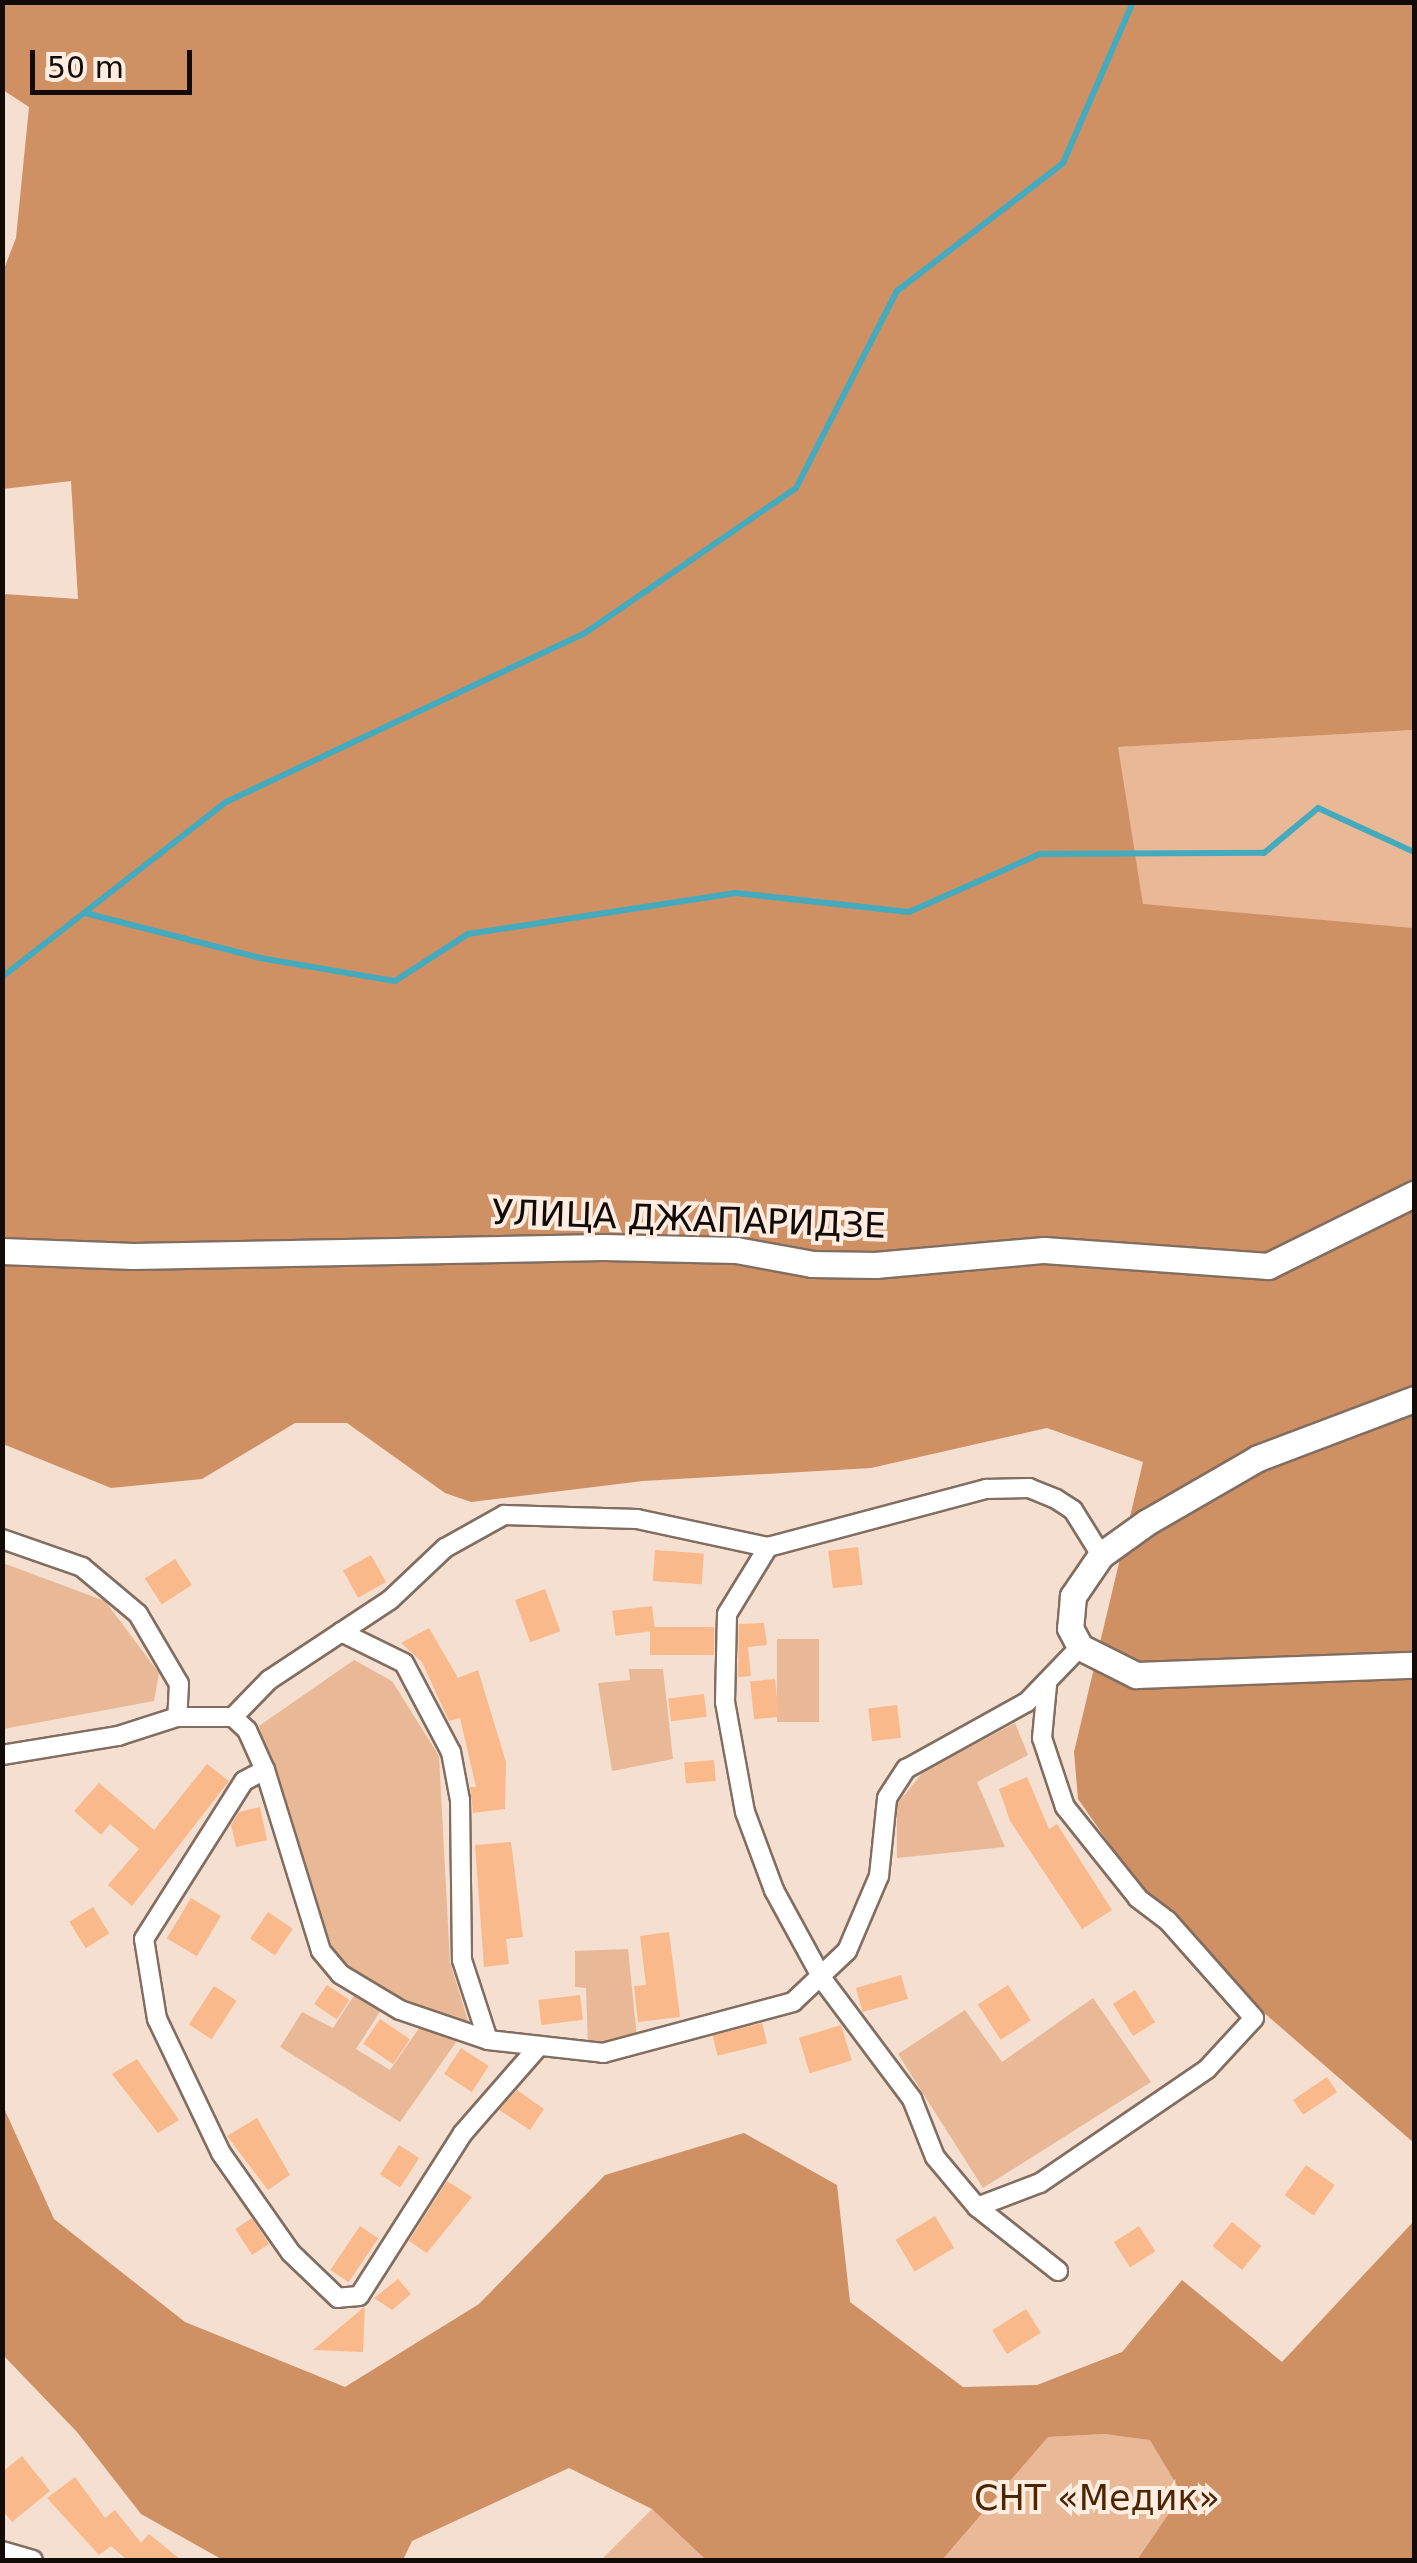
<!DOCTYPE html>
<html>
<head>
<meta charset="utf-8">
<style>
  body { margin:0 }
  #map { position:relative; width:1417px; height:2563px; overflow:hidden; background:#f5dfd0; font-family:"DejaVu Sans",sans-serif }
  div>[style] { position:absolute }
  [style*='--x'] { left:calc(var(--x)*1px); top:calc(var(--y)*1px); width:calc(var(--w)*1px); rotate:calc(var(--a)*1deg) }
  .green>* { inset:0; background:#e9b896; transform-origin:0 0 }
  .forest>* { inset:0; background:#cf9064 }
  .stream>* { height:6px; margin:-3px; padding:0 3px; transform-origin:3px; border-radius:3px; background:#44aabd }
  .building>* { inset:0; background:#fab98b; transform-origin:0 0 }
  .roads { filter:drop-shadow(2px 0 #826e61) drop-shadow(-2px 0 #826e61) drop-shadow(0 2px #826e61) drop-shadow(0 -2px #826e61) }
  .street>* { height:18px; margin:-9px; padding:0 9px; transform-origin:9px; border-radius:9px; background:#fff }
  .secondary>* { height:25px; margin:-12.5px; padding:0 12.5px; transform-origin:12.5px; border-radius:12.5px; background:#fff }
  span { translate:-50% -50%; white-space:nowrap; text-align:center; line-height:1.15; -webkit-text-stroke:8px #ffede1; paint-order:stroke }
  .street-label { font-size:35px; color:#120b07 }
  .park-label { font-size:35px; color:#4e2501 }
  .frame { position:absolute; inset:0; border:5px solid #120b07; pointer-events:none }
  .scale { position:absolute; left:30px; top:50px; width:162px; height:45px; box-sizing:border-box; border:5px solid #120b07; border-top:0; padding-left:12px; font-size:30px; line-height:35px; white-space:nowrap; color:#120b07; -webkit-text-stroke:8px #ffede1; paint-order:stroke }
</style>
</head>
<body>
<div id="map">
  <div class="green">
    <i style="clip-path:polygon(1414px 730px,1414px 928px,1143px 905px,1117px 747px)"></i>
    <i style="clip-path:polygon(3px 1563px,105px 1601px,159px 1673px,154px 1701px,3px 1729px)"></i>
    <i style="left:777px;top:1639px;width:42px;height:83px"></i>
    <i style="clip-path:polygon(354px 1660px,392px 1681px,439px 1756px,450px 1962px,469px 2024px,399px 1997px,339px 1963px,294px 1852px,259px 1726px)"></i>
    <i style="clip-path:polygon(629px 1669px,663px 1669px,673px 1759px,612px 1771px,598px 1683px,630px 1680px)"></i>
    <i style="clip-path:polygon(1015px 1723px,1028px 1755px,977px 1782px,1005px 1847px,897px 1858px,897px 1804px,923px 1772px)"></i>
    <i style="clip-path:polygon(628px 1949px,637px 2038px,588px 2046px,586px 1988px,575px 1987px,575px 1951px)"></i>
    <i style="clip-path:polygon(357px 1991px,383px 2007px,356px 2049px,390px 2070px,422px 2024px,459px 2038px,400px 2122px,280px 2047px,302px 2012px,333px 2028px)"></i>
    <i style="clip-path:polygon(1093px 1998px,1151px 2082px,983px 2188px,898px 2054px,965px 2010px,1002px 2062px)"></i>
    <i style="clip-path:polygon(1105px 2434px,1150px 2439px,1182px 2494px,1137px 2560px,942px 2560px,1048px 2437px)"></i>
    <i style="clip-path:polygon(652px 2509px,706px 2560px,601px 2560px)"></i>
  </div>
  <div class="forest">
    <i style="clip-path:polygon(3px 3px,1414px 3px,1414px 730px,1118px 747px,1143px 904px,1414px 928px,1414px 2143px,1171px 1932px,1078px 1799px,1074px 1752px,1143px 1462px,1047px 1428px,871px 1468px,643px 1481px,471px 1502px,445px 1493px,347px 1423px,295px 1423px,202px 1479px,111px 1488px,3px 1444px,3px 594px,78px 599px,71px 481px,3px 489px,2px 274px,16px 238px,29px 107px,3px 90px)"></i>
    <i style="clip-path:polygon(3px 2106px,54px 2219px,185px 2322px,345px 2387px,479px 2304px,605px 2175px,744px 2133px,837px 2185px,850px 2302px,963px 2387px,1037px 2385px,1122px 2352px,1182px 2280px,1282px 2362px,1414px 2221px,1414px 2560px,1137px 2560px,1182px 2494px,1150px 2440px,1105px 2434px,1048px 2437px,942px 2560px,706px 2560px,652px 2509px,569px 2468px,412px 2541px,403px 2560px,223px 2560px,141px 2514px,77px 2432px,3px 2355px)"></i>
  </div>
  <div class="stream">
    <i style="--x:85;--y:913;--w:181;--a:14.4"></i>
    <i style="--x:260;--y:958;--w:137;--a:9.7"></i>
    <i style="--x:395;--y:981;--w:87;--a:-32.8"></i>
    <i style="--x:468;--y:934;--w:271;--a:-8.7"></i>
    <i style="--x:736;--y:893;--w:174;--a:6.3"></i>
    <i style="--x:909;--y:912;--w:143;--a:-23.9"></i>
    <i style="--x:1040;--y:854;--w:224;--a:-0.3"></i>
    <i style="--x:1264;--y:853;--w:70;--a:-39.8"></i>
    <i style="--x:1318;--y:808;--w:106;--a:24.6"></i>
    <i style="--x:2;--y:977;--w:284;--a:-38"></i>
    <i style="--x:226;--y:802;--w:397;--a:-25.2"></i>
    <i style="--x:585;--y:633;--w:256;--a:-34.5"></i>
    <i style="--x:796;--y:488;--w:221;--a:-62.9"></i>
    <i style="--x:897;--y:291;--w:210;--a:-37.6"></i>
    <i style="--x:1063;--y:163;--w:176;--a:-66.5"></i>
  </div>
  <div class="building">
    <i style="left:858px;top:1547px;width:38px;height:30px;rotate:83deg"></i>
    <i style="left:655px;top:1550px;width:49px;height:31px;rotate:4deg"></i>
    <i style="left:371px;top:1555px;width:31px;height:32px;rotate:61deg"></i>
    <i style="left:175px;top:1559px;width:31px;height:36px;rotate:57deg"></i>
    <i style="left:545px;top:1589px;width:45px;height:32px;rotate:70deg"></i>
    <i style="left:652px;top:1606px;width:25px;height:40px;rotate:83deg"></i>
    <i style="clip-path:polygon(764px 1623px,767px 1645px,748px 1647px,751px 1676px,738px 1677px,739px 1624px)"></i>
    <i style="left:714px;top:1627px;width:28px;height:64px;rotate:90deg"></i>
    <i style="clip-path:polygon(429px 1628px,458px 1678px,478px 1670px,506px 1762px,505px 1809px,473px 1813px,470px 1787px,476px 1787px,460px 1718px,449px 1721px,422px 1662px,401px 1643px)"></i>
    <i style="left:775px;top:1679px;width:38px;height:25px;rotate:84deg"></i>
    <i style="left:704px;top:1694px;width:23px;height:36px;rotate:83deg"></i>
    <i style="left:897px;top:1705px;width:33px;height:29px;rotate:83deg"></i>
    <i style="left:714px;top:1760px;width:21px;height:30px;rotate:85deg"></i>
    <i style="clip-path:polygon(207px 1764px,229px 1781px,132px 1906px,108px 1885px,139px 1849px,110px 1824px,101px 1835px,74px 1811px,99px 1783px,154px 1830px)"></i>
    <i style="clip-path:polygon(1027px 1777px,1049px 1829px,1057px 1824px,1112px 1910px,1082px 1929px,1010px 1821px,999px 1789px)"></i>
    <i style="clip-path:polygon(260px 1807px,267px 1840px,236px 1847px,231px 1825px,239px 1812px)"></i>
    <i style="clip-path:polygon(511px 1842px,523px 1937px,506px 1939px,509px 1964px,484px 1967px,475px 1845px)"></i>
    <i style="left:191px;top:1898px;width:35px;height:47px;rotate:31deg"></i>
    <i style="left:93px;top:1907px;width:31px;height:28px;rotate:58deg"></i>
    <i style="left:268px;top:1912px;width:30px;height:32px;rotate:34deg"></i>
    <i style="clip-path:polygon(669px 1932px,680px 2017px,638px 2022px,634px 1986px,646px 1985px,640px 1936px)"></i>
    <i style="left:901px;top:1975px;width:25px;height:47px;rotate:74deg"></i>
    <i style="left:327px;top:1985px;width:27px;height:23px;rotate:34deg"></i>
    <i style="left:1008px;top:1985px;width:42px;height:36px;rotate:57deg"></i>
    <i style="left:214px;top:1986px;width:27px;height:46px;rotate:33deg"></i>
    <i style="left:1135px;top:1990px;width:38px;height:26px;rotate:58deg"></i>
    <i style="left:580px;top:1995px;width:25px;height:42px;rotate:83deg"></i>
    <i style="left:380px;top:2019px;width:36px;height:30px;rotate:34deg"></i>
    <i style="left:762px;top:2023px;width:21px;height:51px;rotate:76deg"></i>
    <i style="left:841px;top:2025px;width:37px;height:44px;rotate:73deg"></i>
    <i style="left:461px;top:2048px;width:33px;height:31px;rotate:33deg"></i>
    <i style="clip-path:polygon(137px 2059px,179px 2120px,158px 2133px,112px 2074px)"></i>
    <i style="left:1327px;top:2077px;width:18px;height:41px;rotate:56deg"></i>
    <i style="clip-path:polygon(517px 2090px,544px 2109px,530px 2130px,499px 2110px)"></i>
    <i style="clip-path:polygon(257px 2118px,290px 2175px,268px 2190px,227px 2136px)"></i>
    <i style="left:399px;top:2145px;width:24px;height:35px;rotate:33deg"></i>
    <i style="left:1306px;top:2165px;width:35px;height:37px;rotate:35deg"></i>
    <i style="clip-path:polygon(447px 2181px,472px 2197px,427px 2253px,409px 2241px)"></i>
    <i style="left:935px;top:2216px;width:37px;height:46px;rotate:59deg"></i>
    <i style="left:252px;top:2218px;width:31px;height:20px;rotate:57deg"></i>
    <i style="left:1232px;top:2222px;width:38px;height:31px;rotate:39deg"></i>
    <i style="left:360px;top:2226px;width:22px;height:53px;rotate:34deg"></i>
    <i style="left:1139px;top:2226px;width:30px;height:30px;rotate:57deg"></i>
    <i style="clip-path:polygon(398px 2279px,411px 2294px,392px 2310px,374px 2298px)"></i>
    <i style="clip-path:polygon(365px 2307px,363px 2352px,313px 2350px,363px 2308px)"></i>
    <i style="left:1026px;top:2309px;width:28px;height:40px;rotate:58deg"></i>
    <i style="clip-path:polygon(22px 2456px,50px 2491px,12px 2522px,2px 2510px,2px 2472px)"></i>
    <i style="clip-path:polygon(75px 2477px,105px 2518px,115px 2510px,141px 2543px,149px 2534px,181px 2560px,127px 2560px,111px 2546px,99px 2555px,47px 2498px)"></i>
  </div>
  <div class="roads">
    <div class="street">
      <i style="--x:2;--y:1539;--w:85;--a:19.3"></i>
      <i style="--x:82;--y:1567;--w:73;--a:40"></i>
      <i style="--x:138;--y:1614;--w:81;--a:59.6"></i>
      <i style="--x:179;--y:1684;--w:33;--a:93"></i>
      <i style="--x:177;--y:1717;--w:56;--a:0"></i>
      <i style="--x:233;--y:1717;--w:19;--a:43"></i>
      <i style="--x:247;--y:1730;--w:44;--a:65.8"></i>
      <i style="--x:341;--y:1632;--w:70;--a:26.2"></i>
      <i style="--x:404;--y:1663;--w:101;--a:62.2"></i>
      <i style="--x:451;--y:1752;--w:49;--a:79.4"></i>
      <i style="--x:460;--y:1800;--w:160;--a:89.3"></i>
      <i style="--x:462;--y:1960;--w:84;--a:72"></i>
      <i style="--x:233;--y:1717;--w:52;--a:-45.8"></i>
      <i style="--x:269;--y:1680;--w:145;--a:-33.5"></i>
      <i style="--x:390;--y:1600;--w:76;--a:-43.4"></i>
      <i style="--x:445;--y:1548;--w:68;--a:-29.2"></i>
      <i style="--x:504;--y:1515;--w:133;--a:1.7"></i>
      <i style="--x:637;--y:1519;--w:134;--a:12.1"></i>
      <i style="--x:2;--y:1755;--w:118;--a:-9.3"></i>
      <i style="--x:118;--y:1736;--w:62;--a:-17.9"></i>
      <i style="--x:539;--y:2046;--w:116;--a:131.1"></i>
      <i style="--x:463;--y:2133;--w:193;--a:122.5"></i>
      <i style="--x:359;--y:2296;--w:21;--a:175"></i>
      <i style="--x:338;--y:2298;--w:65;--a:-136.2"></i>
      <i style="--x:291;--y:2253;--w:122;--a:-125"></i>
      <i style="--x:221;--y:2153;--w:148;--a:-115.5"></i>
      <i style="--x:157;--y:2019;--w:81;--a:-99.2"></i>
      <i style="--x:144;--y:1939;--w:187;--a:-57.7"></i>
      <i style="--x:244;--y:1781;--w:24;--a:-28"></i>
      <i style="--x:265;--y:1770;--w:189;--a:72.8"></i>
      <i style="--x:321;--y:1951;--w:30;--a:50"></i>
      <i style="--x:340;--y:1974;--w:70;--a:31"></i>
      <i style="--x:400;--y:2010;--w:93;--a:18.8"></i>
      <i style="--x:488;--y:2040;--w:116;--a:6.4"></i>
      <i style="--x:603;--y:2053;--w:197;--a:-15"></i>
      <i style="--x:793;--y:2002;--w:74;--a:-43.4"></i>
      <i style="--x:847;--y:1951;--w:82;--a:-66.9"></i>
      <i style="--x:879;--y:1876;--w:78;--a:-84.1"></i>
      <i style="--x:887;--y:1798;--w:35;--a:-57"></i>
      <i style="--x:906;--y:1769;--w:138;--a:-29"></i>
      <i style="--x:1027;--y:1702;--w:76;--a:-46.1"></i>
      <i style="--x:977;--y:2207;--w:67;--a:-20.9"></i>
      <i style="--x:1040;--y:2183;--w:202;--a:-34.3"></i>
      <i style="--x:1207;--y:2069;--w:69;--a:-47.3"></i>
      <i style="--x:1254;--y:2018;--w:130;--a:-131.6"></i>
      <i style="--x:1168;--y:1921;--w:38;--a:-143"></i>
      <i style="--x:1138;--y:1898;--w:117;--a:-128.7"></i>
      <i style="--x:1065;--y:1807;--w:73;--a:-108.4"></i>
      <i style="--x:1042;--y:1738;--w:53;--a:-84.6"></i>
      <i style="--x:1058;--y:2271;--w:103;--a:-141.7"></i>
      <i style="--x:977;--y:2207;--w:65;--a:-130"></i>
      <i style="--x:935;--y:2157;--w:62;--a:-111.6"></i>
      <i style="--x:912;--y:2099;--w:149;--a:-126.8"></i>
      <i style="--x:823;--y:1980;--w:102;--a:-118.6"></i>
      <i style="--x:774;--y:1890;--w:83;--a:-110.4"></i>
      <i style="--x:745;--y:1812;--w:112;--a:-100.3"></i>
      <i style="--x:725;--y:1702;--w:88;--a:-88.7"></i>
      <i style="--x:727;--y:1614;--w:79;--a:-58.5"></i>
      <i style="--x:768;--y:1547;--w:226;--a:-14.9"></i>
      <i style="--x:986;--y:1489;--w:43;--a:-1.3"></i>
      <i style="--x:1029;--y:1488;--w:29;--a:22"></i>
      <i style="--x:1056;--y:1499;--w:20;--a:33"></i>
      <i style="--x:1073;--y:1510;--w:53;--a:58.1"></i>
      <i style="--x:2;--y:2551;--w:32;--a:16"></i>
    </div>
    <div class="secondary">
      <i style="--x:2;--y:1251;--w:131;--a:2.2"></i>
      <i style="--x:133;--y:1256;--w:470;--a:-1.1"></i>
      <i style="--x:603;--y:1247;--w:133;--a:1.3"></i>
      <i style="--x:736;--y:1250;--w:77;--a:10.4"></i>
      <i style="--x:812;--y:1264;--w:63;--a:0.9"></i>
      <i style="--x:875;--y:1265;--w:170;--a:-5.1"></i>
      <i style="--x:1044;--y:1250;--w:225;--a:4.1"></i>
      <i style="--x:1268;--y:1266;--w:163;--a:-26.3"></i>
      <i style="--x:1414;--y:1399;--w:167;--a:159.3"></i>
      <i style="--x:1258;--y:1458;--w:128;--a:150"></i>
      <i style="--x:1147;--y:1522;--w:57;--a:144.3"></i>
      <i style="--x:1101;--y:1555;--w:50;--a:124.3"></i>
      <i style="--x:1073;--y:1596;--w:32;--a:95"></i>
      <i style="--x:1070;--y:1628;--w:21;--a:62"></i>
      <i style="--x:1080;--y:1647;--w:63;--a:26.6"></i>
      <i style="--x:1136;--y:1675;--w:278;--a:-2.1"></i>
    </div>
  </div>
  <div class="street-label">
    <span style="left:689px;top:1219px;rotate:2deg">УЛИЦА ДЖАПАРИДЗЕ</span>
  </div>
  <div class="park-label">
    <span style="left:1097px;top:2498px">СНТ «Медик»</span>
  </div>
  <div class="frame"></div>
  <div class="scale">50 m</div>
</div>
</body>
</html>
